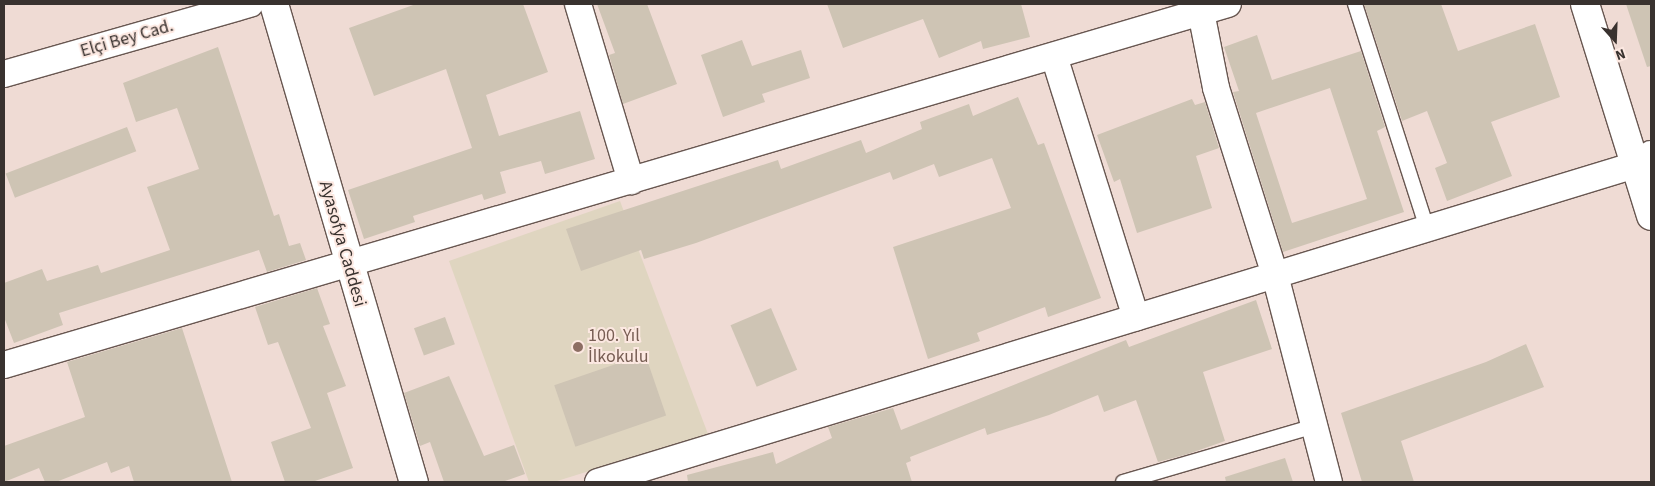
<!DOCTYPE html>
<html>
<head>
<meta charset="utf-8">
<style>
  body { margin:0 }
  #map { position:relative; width:1655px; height:486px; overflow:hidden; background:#efdbd4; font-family:"Source Sans 3",sans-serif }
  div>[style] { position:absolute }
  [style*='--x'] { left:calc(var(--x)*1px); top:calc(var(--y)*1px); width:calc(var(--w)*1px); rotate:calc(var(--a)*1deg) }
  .education>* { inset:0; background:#dfd5c0 }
  .building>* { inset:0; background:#cec4b4; transform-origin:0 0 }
  .roads { filter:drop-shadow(1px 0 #685751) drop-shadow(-1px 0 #685751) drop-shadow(0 1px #685751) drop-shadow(0 -1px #685751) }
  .service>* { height:14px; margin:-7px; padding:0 7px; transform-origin:7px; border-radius:7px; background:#fff }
  .minor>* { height:26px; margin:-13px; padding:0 13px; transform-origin:13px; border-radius:13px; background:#fff }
  .tertiary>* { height:28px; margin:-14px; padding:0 14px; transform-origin:14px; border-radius:14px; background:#fff }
  .dots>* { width:14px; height:14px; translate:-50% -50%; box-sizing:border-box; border:2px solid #fce8e1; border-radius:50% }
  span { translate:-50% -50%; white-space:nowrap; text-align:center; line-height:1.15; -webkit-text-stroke:4px #fce8e1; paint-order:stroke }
  .street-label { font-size:18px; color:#39322f }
  .education-label { font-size:18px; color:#785e54 }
  .left { translate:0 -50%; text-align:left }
  .frame { position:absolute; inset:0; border:5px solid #39322f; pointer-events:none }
  .north { position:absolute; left:1590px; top:15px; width:50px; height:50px; -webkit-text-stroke:4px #fce8e1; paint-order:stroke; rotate:160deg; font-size:14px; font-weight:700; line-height:20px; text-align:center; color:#39322f }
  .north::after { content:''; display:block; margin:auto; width:18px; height:22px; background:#39322f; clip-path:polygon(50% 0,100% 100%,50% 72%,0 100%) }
</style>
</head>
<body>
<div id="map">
  <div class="education">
    <i style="clip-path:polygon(620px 201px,708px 434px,554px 482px,529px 482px,449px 261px)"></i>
  </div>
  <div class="building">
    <i style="clip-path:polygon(416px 4px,523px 4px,548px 72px,486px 95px,499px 136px,580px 111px,595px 159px,545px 174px,541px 161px,500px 172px,506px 193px,484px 200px,482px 194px,413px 216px,415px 222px,364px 239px,348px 190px,472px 148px,446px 69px,374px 96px,349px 28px)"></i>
    <i style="clip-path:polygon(597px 4px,647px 4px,677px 84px,623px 104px,609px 55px,615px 53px)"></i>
    <i style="clip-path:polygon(827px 4px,1021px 4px,1030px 37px,983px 49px,981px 41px,939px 58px,923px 19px,843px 48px)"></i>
    <i style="clip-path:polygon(1364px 4px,1441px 4px,1458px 51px,1535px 24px,1560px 97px,1491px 122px,1512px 176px,1447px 201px,1435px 168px,1447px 163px,1427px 111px,1402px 121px)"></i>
    <i style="clip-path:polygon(1626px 4px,1651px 4px,1651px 66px,1647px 67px)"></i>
    <i style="clip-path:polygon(evenodd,1257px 35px,1272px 80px,1361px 51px,1385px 127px,1377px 131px,1404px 212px,1283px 252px,1233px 92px,1239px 91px,1224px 47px,1257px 35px,1330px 88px,1367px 199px,1292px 223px,1256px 113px,1330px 88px)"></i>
    <i style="clip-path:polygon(742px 40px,752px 66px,801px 50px,810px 78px,762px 94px,765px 102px,723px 117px,701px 55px)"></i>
    <i style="clip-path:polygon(218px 47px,274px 216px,279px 214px,289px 246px,300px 243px,306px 260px,267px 272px,259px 250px,59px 313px,63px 325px,14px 343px,4px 317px,4px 283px,42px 269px,47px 281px,98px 265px,101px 273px,170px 250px,147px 187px,199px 169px,177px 108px,136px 122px,123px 83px)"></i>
    <i style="clip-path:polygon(1018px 97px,1038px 145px,1044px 143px,1101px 298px,1048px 317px,1045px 307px,977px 333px,980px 341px,928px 359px,893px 247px,1011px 208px,992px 158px,939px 177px,934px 164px,893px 180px,890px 172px,696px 243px,644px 259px,641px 250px,581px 271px,566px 229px,778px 160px,781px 169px,861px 140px,866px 153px,922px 129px,920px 122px,969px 104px,973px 116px)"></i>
    <i style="clip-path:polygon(1192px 99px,1195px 105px,1205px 102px,1219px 148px,1196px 156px,1212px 208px,1137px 233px,1120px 179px,1114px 182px,1097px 135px)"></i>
    <i style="left:127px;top:127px;width:26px;height:130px;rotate:69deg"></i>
    <i style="clip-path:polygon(317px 288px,330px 324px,323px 326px,346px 386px,327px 393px,353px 468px,312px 482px,285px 482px,271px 442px,311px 428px,278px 342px,268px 345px,255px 307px)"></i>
    <i style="clip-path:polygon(1256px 300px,1272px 349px,1203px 372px,1225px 441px,1188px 454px,1158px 462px,1136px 400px,1104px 412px,1098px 395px,1049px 415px,987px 435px,985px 428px,910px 457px,911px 461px,906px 463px,912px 482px,688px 482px,687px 475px,773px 452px,776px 464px,832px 438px,828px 427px,893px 408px,901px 430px,1126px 340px,1129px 347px)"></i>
    <i style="left:771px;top:308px;width:67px;height:44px;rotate:67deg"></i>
    <i style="left:445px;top:317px;width:29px;height:33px;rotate:70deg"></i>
    <i style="clip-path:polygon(182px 328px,232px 482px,134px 482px,129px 466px,111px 473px,107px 462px,56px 482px,45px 482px,39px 468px,4px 482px,4px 446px,85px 417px,67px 362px)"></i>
    <i style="clip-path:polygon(1526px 344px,1544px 387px,1401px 441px,1414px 482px,1362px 482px,1341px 413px,1486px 362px)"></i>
    <i style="left:645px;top:354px;width:65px;height:96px;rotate:71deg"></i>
    <i style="clip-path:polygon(449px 376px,484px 456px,514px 445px,525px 474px,502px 482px,444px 482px,430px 442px,420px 446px,404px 393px)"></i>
    <i style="clip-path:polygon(1285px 458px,1293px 482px,1226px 482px,1225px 477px)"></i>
  </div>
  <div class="roads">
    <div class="service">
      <i style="--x:1355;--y:4;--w:235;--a:72.2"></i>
      <i style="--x:1123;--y:482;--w:199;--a:-16.3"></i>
    </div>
    <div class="minor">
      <i style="--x:578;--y:4;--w:185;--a:73.3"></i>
      <i style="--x:1201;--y:12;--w:77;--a:78.8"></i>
      <i style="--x:1216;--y:88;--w:196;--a:72.5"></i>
      <i style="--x:1275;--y:275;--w:214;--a:75.4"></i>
      <i style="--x:1054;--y:56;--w:274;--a:72.6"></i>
      <i style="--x:4;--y:74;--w:256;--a:-15.9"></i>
      <i style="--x:4;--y:365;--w:1276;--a:-16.43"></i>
      <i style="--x:598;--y:482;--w:1084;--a:-17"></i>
      <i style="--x:1635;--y:165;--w:19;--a:-35"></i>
    </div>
    <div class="tertiary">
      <i style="--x:274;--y:4;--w:498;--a:73.7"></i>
      <i style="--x:1585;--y:4;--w:222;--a:72.7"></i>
    </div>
  </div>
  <div class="dots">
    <i style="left:578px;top:347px;background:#8d6e63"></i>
  </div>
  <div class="street-label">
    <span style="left:127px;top:39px;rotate:-16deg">Elçi Bey Cad.</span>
    <span style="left:342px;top:244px;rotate:74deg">Ayasofya Caddesi</span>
  </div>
  <div class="education-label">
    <span class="left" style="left:588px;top:347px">100. Yıl<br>İlkokulu</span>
  </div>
  <div class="frame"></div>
  <div class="north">N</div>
</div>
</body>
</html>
